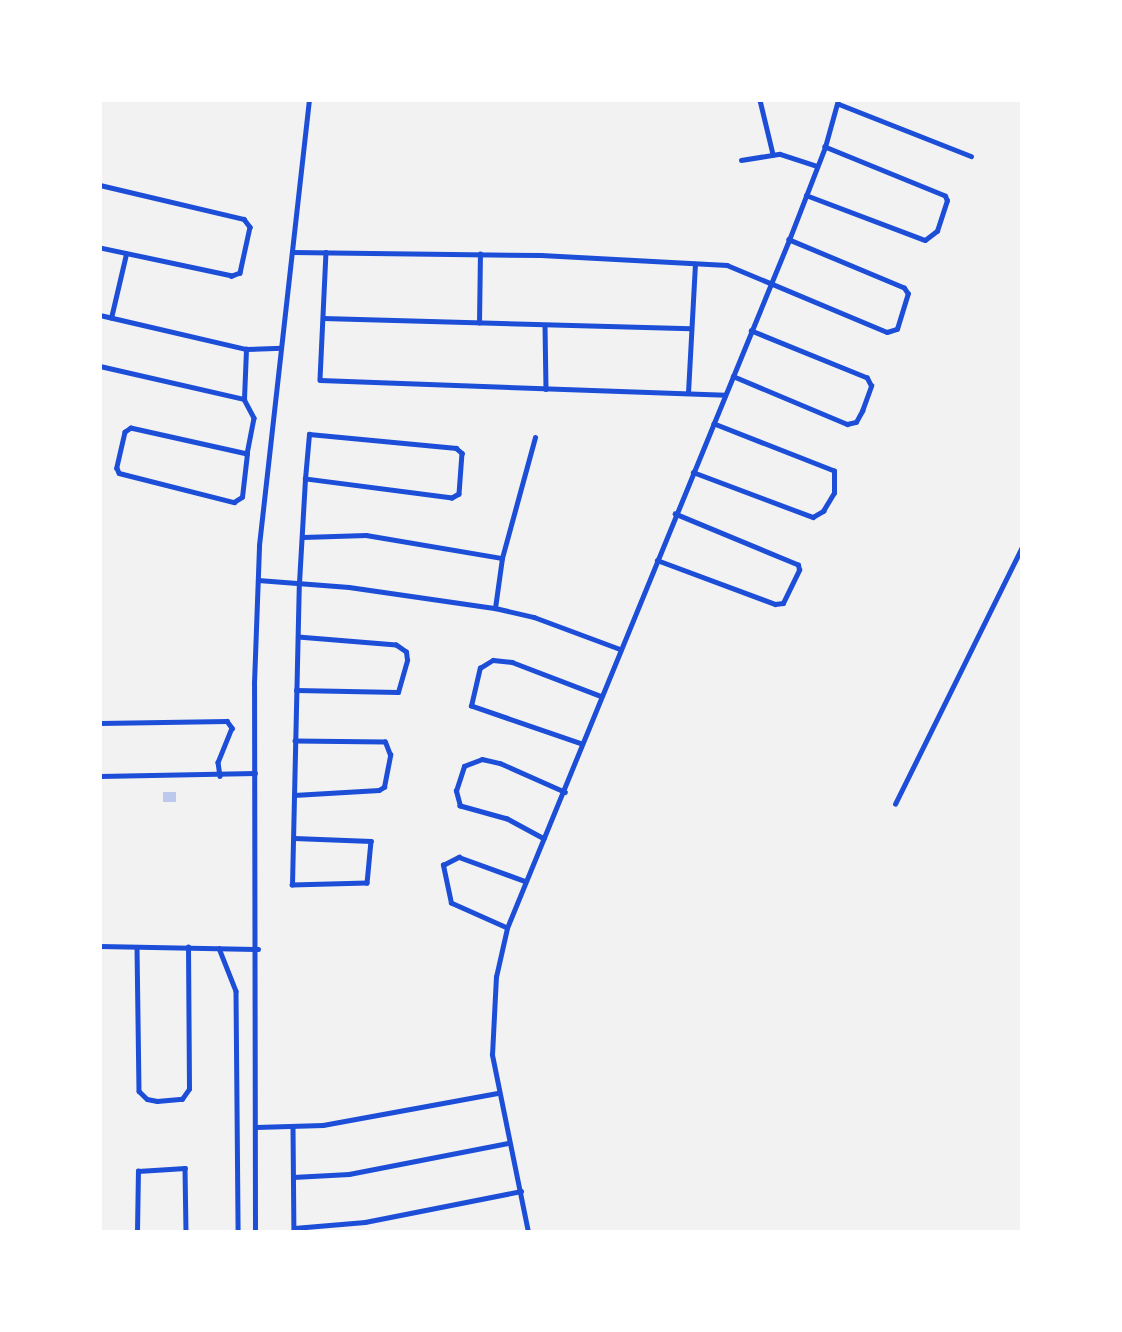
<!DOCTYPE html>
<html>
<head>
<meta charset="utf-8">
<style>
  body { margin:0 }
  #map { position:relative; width:1122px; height:1332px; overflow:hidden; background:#f2f2f2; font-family:"Varela Round",sans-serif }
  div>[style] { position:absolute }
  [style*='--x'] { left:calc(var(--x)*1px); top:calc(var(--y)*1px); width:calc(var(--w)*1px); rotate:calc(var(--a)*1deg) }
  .building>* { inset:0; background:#bdc9ec; transform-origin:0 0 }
  .minor>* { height:4.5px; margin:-2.25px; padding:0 2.25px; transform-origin:2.25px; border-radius:2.25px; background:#1d4ed8 }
  .tertiary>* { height:5px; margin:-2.5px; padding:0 2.5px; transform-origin:2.5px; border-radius:2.5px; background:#1d4ed8 }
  span { translate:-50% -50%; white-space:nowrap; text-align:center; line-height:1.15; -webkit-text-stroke:5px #fff; paint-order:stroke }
  .frame { position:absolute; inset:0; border:102px solid #fff; pointer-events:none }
</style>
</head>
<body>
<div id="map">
  <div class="building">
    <i style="left:163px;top:792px;width:13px;height:10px"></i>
  </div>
  <div class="minor">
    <i style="--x:760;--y:100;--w:56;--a:76.5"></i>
    <i style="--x:839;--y:104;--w:142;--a:21.5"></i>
    <i style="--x:741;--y:160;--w:39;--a:-9"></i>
    <i style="--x:780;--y:154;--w:39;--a:18"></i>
    <i style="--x:100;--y:185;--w:148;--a:13.3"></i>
    <i style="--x:244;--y:219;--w:10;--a:53"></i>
    <i style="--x:250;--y:227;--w:47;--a:102.3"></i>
    <i style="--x:240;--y:273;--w:9;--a:159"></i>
    <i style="--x:232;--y:276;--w:135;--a:-168"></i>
    <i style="--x:806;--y:195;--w:127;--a:20.7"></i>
    <i style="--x:925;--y:240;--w:15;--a:-37"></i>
    <i style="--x:937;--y:231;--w:32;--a:-72"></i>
    <i style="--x:947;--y:201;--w:5;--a:-112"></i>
    <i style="--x:945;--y:196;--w:130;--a:-157.8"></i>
    <i style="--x:292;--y:252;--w:249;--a:0.7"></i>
    <i style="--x:541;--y:255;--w:186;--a:3.1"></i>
    <i style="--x:727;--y:265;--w:173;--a:22.7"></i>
    <i style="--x:887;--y:332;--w:10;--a:-17"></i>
    <i style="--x:897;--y:329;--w:37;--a:-73"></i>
    <i style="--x:908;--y:294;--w:7;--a:-124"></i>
    <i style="--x:904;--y:288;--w:125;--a:-157.3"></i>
    <i style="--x:326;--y:252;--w:128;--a:92.7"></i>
    <i style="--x:320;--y:380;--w:405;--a:2.1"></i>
    <i style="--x:100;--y:315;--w:150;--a:13.1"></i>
    <i style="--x:246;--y:349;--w:35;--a:-2"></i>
    <i style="--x:111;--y:318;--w:66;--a:-76.8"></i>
    <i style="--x:323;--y:318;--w:367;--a:1.6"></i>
    <i style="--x:479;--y:323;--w:69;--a:-89.2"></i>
    <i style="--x:545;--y:325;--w:64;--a:89.1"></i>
    <i style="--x:100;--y:366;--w:148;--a:12.9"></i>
    <i style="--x:244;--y:399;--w:50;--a:-87.7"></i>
    <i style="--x:733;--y:376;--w:124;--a:22.8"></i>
    <i style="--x:847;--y:424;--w:9;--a:-13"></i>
    <i style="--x:856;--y:422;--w:13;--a:-61"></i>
    <i style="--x:862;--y:411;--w:27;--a:-70"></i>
    <i style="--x:871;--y:386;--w:9;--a:-117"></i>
    <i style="--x:867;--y:378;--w:125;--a:-157.9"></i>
    <i style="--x:688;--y:393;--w:129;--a:-86.9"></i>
    <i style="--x:244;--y:399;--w:21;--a:62"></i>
    <i style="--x:254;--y:418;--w:37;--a:101"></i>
    <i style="--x:247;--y:454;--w:119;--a:-167.4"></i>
    <i style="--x:131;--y:428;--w:7;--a:146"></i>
    <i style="--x:125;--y:432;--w:37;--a:103"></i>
    <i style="--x:117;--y:468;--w:5;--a:68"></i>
    <i style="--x:119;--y:473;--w:119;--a:14.2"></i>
    <i style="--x:234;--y:502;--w:9;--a:-32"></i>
    <i style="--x:242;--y:497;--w:43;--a:-83.4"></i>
    <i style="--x:693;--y:472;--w:128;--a:20.6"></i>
    <i style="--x:813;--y:517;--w:12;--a:-31"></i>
    <i style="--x:823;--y:511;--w:21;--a:-59"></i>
    <i style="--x:834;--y:493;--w:22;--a:-90"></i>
    <i style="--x:834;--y:471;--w:129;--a:-158.6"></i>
    <i style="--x:303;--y:537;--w:63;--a:-1.8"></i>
    <i style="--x:366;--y:535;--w:138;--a:9.6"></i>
    <i style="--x:502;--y:558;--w:125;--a:-74.7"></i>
    <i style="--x:657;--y:560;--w:126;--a:20.4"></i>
    <i style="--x:775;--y:604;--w:8;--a:-7"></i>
    <i style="--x:783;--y:603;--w:37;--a:-64"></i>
    <i style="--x:799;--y:570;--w:5;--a:-101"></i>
    <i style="--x:798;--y:565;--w:133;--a:-157.5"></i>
    <i style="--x:258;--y:580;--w:91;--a:4.4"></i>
    <i style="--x:349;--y:587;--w:148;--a:8.2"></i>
    <i style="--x:495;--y:608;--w:40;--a:13"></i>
    <i style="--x:534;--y:617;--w:92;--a:20.4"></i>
    <i style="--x:495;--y:608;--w:50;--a:-82"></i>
    <i style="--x:296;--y:690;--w:102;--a:1.1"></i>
    <i style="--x:398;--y:692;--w:33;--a:-74"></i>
    <i style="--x:407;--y:660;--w:8;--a:-97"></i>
    <i style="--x:406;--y:652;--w:12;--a:-145"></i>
    <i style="--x:396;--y:645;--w:98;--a:-175.3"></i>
    <i style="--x:100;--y:723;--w:127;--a:-0.9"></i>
    <i style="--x:227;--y:721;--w:9;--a:54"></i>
    <i style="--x:232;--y:728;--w:37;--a:112"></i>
    <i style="--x:218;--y:762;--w:14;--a:82"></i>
    <i style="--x:582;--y:744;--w:117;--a:-161.1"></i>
    <i style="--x:471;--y:706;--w:39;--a:-77"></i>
    <i style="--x:480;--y:668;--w:15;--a:-32"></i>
    <i style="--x:493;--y:660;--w:19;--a:6"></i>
    <i style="--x:512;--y:662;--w:95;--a:20.9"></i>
    <i style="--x:100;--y:776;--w:155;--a:-1.1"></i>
    <i style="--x:294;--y:795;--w:85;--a:-3.4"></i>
    <i style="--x:379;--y:790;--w:6;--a:-31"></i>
    <i style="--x:384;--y:787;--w:33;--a:-79"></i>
    <i style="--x:390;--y:755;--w:14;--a:-111"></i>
    <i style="--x:385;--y:742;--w:90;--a:-179.4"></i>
    <i style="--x:895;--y:804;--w:287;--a:-63.7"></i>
    <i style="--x:294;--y:838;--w:77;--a:2.2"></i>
    <i style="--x:371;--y:841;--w:42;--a:95.4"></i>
    <i style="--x:367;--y:883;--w:75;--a:178.5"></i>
    <i style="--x:292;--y:885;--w:302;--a:-88.7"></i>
    <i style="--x:299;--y:583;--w:104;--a:-86.7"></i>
    <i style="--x:305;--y:479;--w:45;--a:-84.9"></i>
    <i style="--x:309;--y:434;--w:148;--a:5.4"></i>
    <i style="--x:456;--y:448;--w:8;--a:40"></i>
    <i style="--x:462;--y:453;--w:41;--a:94.2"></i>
    <i style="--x:459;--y:494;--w:8;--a:150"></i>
    <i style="--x:452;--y:498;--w:148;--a:-172.6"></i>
    <i style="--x:544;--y:839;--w:42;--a:-151.6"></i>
    <i style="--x:507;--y:819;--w:49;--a:-164.5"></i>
    <i style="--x:460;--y:806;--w:16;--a:-105"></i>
    <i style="--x:456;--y:791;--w:26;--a:-72"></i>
    <i style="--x:464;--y:766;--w:19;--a:-21"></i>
    <i style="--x:482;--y:759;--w:18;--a:13"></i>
    <i style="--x:500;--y:763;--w:71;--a:24"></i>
    <i style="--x:507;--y:928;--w:61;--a:-155.9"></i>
    <i style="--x:451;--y:903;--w:39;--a:-102"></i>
    <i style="--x:443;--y:865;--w:18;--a:-27"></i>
    <i style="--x:459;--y:857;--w:70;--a:20"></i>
    <i style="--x:100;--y:946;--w:158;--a:1.1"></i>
    <i style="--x:137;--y:947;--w:144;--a:89.2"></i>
    <i style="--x:139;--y:1091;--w:11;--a:45"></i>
    <i style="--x:147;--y:1099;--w:10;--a:11"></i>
    <i style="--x:157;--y:1101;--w:25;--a:-5"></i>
    <i style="--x:182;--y:1099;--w:12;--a:-55"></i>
    <i style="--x:189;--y:1089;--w:142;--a:-90.4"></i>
    <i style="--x:219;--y:948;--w:46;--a:68.4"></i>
    <i style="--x:236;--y:991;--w:241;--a:89.5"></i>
    <i style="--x:293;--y:1126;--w:106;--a:89.5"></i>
    <i style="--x:256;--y:1127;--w:67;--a:-1.7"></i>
    <i style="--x:323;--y:1125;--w:177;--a:-10.4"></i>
    <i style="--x:293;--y:1177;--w:56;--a:-3.1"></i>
    <i style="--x:349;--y:1174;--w:163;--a:-11"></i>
    <i style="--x:294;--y:1228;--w:71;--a:-4.8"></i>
    <i style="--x:365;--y:1222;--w:159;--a:-11.2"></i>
    <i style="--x:137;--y:1232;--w:61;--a:-89.1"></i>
    <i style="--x:138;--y:1171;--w:47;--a:-3.7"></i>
    <i style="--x:185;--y:1168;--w:64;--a:89.1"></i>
    <i style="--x:528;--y:1232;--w:181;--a:-101.5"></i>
    <i style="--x:492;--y:1055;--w:78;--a:-87.1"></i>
    <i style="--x:496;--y:977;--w:50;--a:-77.3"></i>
    <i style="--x:507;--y:928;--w:744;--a:-67.71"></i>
    <i style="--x:789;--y:240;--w:100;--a:-68.8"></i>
    <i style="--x:825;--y:147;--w:49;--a:-74.5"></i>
  </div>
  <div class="tertiary">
    <i style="--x:255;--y:1232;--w:549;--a:-90.1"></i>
    <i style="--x:254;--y:683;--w:138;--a:-87.9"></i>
    <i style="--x:259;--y:545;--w:448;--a:-83.6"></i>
  </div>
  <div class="frame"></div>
</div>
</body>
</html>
